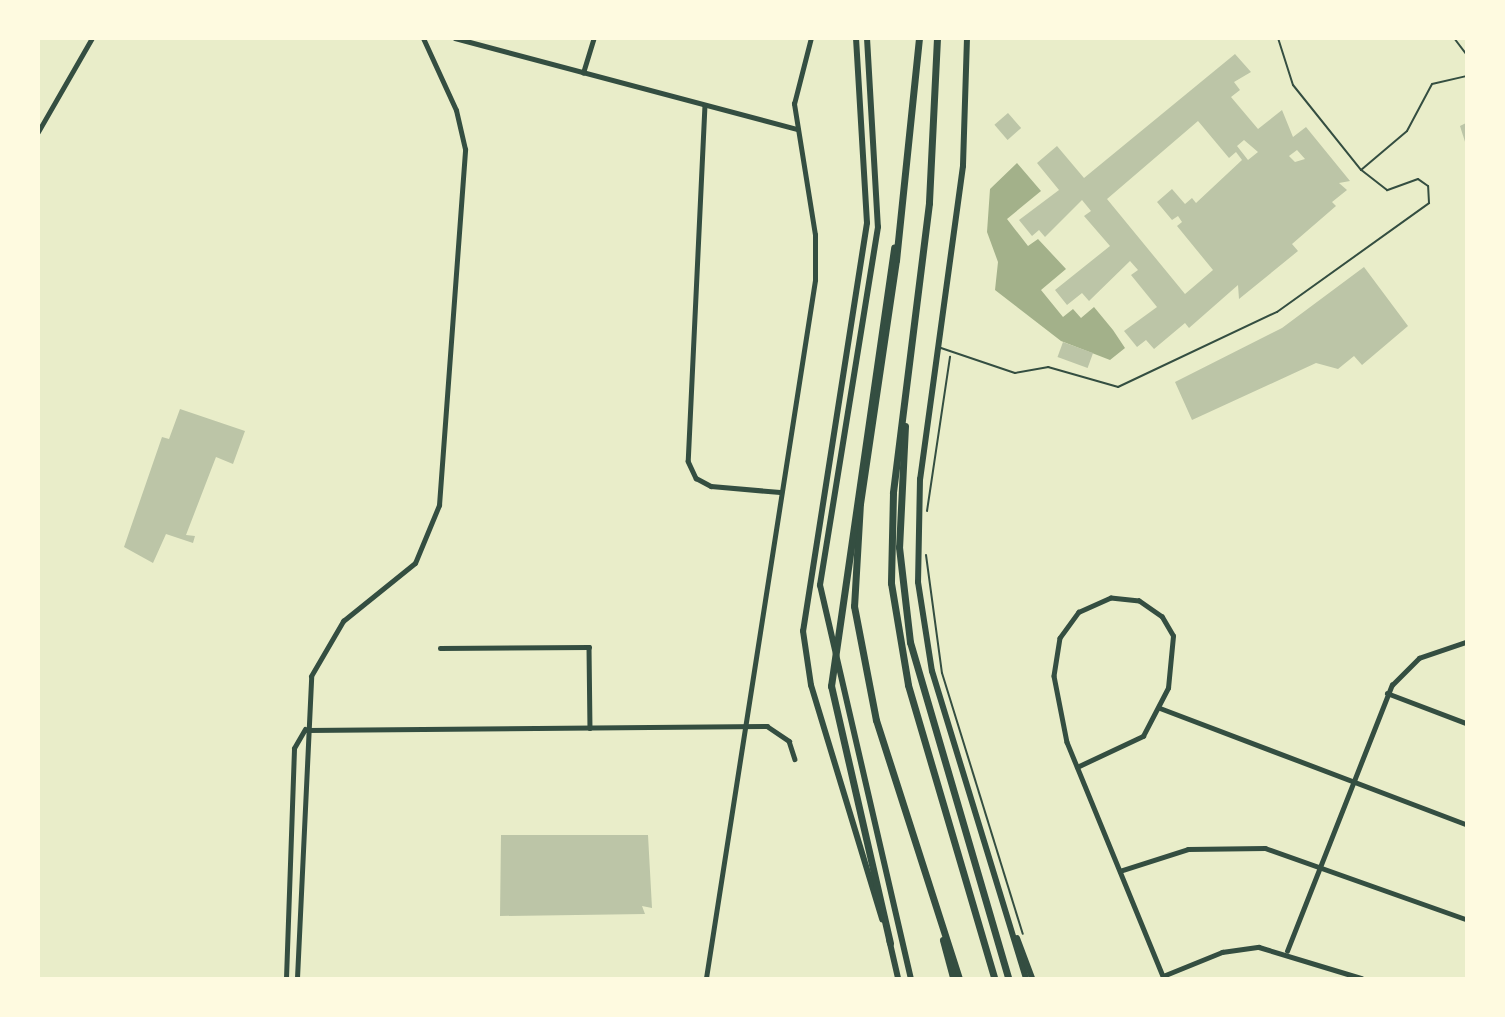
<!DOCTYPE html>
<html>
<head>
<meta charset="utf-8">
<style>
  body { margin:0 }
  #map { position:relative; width:1505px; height:1017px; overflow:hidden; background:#e9edc9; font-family:"PT Serif",serif }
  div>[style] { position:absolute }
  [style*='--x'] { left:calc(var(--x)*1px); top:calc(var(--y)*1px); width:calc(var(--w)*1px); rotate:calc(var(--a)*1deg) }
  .water>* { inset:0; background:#a3b18a }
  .building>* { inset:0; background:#bcc5a7; transform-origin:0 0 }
  .path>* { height:2px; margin:-1px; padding:0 1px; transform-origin:1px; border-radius:1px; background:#344e41 }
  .service>* { height:2px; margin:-1px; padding:0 1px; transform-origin:1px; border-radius:1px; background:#344e41 }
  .minor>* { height:4.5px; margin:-2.25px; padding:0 2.25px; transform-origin:2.25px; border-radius:2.25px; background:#344e41 }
  .tertiary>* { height:5px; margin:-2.5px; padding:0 2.5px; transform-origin:2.5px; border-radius:2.5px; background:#344e41 }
  .secondary>* { height:6px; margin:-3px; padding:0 3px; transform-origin:3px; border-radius:3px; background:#344e41 }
  .primary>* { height:6px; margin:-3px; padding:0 3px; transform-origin:3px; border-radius:3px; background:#344e41 }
  .motorway>* { height:7px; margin:-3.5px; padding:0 3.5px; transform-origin:3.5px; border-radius:3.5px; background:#344e41 }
  span { translate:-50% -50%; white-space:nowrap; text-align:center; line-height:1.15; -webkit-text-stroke:6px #fefae0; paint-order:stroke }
  .frame { position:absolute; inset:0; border:40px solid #fefae0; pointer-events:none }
</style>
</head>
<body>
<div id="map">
  <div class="water">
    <i style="clip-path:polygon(1017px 163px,1041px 191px,1007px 219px,1028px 246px,1038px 239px,1066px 269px,1041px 290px,1063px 317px,1073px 309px,1081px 318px,1094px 307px,1113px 330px,1125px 348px,1110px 360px,1061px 341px,995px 290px,998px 262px,987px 232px,990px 189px)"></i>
  </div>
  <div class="building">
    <i style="clip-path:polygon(evenodd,1235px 54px,1251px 72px,1234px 82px,1240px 90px,1231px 97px,1258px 129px,1282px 110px,1293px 137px,1306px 127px,1350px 181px,1339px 183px,1347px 190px,1332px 202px,1336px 206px,1292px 244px,1298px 251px,1239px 299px,1238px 285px,1189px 328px,1185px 323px,1154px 349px,1146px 340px,1137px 347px,1124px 331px,1157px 307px,1131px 275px,1138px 270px,1130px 261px,1089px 301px,1082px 293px,1067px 305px,1055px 290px,1110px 246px,1084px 216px,1091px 211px,1082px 200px,1045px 237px,1039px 230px,1032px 236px,1019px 220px,1059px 190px,1037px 163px,1057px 146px,1084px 178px,1235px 54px,1198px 121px,1229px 158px,1236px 152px,1242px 160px,1196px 203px,1192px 198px,1185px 204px,1172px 189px,1157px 202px,1172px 220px,1178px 216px,1182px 222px,1177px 226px,1213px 270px,1185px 294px,1107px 199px,1198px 121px,1235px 54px,1244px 140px,1258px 152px,1248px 160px,1237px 146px,1244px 140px,1235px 54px,1297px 150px,1305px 159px,1295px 162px,1289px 156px,1297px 150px)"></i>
    <i style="left:1008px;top:113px;width:20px;height:18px;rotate:49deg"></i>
    <i style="clip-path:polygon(1466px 123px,1466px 145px,1460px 126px)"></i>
    <i style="clip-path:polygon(1364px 267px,1408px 326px,1362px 365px,1354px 356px,1338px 369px,1316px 363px,1192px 420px,1175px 382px,1282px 328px)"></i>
    <i style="left:1063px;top:342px;width:32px;height:16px;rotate:20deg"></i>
    <i style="clip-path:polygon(180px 409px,245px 431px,233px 464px,216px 457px,186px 535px,195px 536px,193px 543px,166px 534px,153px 563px,124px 547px,162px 437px,169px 439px)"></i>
    <i style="clip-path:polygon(501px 835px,648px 835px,652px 908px,642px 906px,645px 914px,500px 916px)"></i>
  </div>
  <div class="path">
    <i style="--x:927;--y:511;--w:156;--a:-81.5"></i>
    <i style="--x:926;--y:555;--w:119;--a:82.3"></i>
    <i style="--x:942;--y:673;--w:273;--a:72.8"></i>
  </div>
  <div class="service">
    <i style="--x:1278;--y:38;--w:49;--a:72.3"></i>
    <i style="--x:1293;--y:85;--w:109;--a:51.3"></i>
    <i style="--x:1361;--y:170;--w:60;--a:-40.3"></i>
    <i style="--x:1407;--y:131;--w:53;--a:-62"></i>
    <i style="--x:1432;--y:84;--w:35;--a:-13"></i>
    <i style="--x:1454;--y:38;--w:20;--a:53"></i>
    <i style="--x:941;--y:348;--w:78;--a:18.7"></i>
    <i style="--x:1015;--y:373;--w:34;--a:-10"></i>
    <i style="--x:1048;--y:367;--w:73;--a:15.9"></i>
    <i style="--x:1118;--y:387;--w:176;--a:-25.3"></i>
    <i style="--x:1277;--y:312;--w:187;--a:-35.6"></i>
    <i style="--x:1429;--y:203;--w:17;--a:-93"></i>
    <i style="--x:1428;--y:186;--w:12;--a:-145"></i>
    <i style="--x:1418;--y:179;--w:33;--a:160"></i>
    <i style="--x:1387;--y:190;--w:33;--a:-142"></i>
  </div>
  <div class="minor">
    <i style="--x:196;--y:38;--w:16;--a:0"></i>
    <i style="--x:455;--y:38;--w:354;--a:14.9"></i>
    <i style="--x:583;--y:73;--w:37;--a:-73"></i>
    <i style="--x:705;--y:105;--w:356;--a:92.7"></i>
    <i style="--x:688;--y:461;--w:19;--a:65"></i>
    <i style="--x:696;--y:478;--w:17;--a:28"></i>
    <i style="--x:711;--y:486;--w:69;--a:5"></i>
    <i style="--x:38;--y:132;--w:108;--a:-60.1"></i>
    <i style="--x:440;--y:648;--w:149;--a:-0.4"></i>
    <i style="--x:589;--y:647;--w:81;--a:89.3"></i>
    <i style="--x:1387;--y:693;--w:85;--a:20.8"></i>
    <i style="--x:1160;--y:708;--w:327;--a:20.8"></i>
    <i style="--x:307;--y:730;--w:460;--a:-0.5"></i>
    <i style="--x:767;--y:726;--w:27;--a:34"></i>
    <i style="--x:789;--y:741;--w:19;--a:72"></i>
    <i style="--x:1077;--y:767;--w:73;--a:-25.2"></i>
    <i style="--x:1143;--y:736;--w:54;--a:-62.5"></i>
    <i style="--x:1168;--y:688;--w:52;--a:-84.5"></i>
    <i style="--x:1173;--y:636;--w:22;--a:-120"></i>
    <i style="--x:1162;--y:617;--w:28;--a:-145"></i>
    <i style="--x:1139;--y:601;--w:28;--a:-174"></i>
    <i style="--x:1111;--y:598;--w:35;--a:156"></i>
    <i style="--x:1079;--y:612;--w:32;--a:126"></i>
    <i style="--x:1060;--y:638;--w:38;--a:99"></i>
    <i style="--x:1054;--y:676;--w:67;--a:78.9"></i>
    <i style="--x:1067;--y:742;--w:255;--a:67.7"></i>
    <i style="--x:1120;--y:871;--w:71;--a:-17.9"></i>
    <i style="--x:1188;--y:849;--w:77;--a:-0.7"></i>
    <i style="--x:1265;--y:848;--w:213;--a:19.5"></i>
    <i style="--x:1287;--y:951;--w:286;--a:-68.5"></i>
    <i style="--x:1392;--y:685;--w:38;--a:-45"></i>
    <i style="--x:1419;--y:658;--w:50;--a:-18.8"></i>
    <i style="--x:1163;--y:976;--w:64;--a:-22.1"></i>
    <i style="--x:1222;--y:952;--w:37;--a:-8"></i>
    <i style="--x:1259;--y:947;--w:107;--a:16.9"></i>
    <i style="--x:706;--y:978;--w:706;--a:-81.12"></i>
    <i style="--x:815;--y:280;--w:45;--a:-90"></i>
    <i style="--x:815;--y:235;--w:133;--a:-99.1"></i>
    <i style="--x:794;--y:104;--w:68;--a:-75.6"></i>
  </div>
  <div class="tertiary">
    <i style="--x:286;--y:978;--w:230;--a:-88"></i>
    <i style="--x:294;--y:748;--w:22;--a:-60"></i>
    <i style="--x:297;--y:978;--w:302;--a:-87.3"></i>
    <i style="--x:311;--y:676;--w:64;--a:-59.8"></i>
    <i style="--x:343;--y:621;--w:92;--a:-38.9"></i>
    <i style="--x:415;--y:563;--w:63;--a:-67.5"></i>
    <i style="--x:439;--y:505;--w:357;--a:-85.8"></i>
    <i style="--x:465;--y:149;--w:40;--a:-103"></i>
    <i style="--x:456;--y:110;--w:79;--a:-114.6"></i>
  </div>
  <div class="secondary">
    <i style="--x:967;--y:38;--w:128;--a:91.8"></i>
    <i style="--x:963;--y:166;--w:316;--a:97.8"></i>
    <i style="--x:920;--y:479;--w:103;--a:91.1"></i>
    <i style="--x:918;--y:582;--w:90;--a:81.1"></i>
    <i style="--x:932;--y:671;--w:321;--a:73"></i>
    <i style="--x:1017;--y:938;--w:43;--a:69.4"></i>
  </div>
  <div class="primary">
    <i style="--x:856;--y:38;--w:185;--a:86.6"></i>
    <i style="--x:867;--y:223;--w:413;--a:98.9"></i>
    <i style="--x:803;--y:631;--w:55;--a:81.6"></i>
    <i style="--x:811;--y:685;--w:245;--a:73.1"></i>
    <i style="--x:867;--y:38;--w:189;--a:86.7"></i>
    <i style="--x:878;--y:227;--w:363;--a:99.2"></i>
    <i style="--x:820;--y:585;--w:403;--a:77"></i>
    <i style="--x:889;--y:939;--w:40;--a:77"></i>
  </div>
  <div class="motorway">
    <i style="--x:919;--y:38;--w:223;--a:95.9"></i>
    <i style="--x:896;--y:260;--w:246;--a:98.4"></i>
    <i style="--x:860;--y:503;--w:103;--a:93.3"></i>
    <i style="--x:854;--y:606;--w:116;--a:79.1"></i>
    <i style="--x:876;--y:720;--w:271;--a:72.2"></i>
    <i style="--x:937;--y:38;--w:165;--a:92.8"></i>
    <i style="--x:929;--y:203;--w:292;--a:97.1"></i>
    <i style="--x:893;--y:493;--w:90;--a:91.3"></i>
    <i style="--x:891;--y:583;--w:103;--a:80.5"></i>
    <i style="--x:908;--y:685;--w:305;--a:73.6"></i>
    <i style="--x:905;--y:426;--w:121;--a:92.8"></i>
    <i style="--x:899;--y:547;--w:96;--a:83.4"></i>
    <i style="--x:910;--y:642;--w:350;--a:73.7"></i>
    <i style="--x:943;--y:940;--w:39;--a:75"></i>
    <i style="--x:890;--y:943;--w:264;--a:-102.9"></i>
    <i style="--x:831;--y:686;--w:443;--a:-81.8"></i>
  </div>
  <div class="frame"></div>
</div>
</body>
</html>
